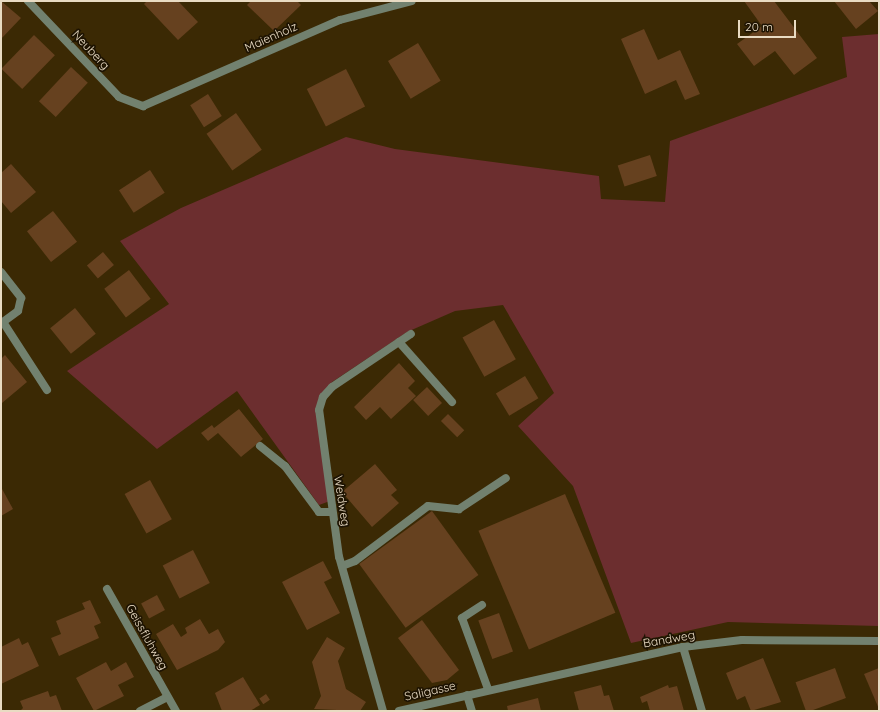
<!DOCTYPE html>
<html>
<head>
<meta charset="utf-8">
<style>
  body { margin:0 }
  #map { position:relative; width:880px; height:712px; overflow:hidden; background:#3b2904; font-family:Quicksand,sans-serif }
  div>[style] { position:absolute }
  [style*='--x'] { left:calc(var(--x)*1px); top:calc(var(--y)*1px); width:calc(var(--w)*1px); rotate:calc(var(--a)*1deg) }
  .green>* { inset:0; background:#6c2e2f }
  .building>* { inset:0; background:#66411f; transform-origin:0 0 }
  .lane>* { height:8px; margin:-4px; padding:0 4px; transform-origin:4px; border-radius:4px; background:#72816f }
  .street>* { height:8px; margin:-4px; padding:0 4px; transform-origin:4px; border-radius:4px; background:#72816f }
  span { translate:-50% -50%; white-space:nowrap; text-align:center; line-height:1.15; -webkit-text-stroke:3.5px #1d1302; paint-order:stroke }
  .street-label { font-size:12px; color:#e9dbc3 }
  .frame { position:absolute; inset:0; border:2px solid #e9dbc3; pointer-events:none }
  .scale { position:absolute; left:738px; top:20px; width:58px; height:18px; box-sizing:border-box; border:2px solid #e9dbc3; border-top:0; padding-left:5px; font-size:12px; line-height:14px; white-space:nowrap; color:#e9dbc3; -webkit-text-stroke:3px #1d1302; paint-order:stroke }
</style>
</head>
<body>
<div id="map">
  <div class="green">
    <i style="clip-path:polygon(879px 34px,879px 626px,728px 622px,631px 643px,573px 486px,518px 426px,554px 393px,503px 305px,455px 311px,407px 332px,332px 382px,319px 410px,330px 501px,319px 505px,237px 391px,157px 449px,67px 371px,169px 304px,120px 241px,181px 208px,346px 137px,395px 149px,599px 176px,601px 199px,665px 202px,670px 141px,847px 77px,842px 37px)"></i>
  </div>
  <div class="building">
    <i style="clip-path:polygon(1px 1px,21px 18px,1px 39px)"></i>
    <i style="clip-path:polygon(147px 1px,178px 1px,198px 22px,178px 40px,144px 4px)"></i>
    <i style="clip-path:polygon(251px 1px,297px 1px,301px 5px,274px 31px,247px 5px)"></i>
    <i style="clip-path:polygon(744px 1px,774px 1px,817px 58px,794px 75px,775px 51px,754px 66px,737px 44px,762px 26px)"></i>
    <i style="clip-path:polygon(834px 1px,869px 1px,878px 11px,856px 29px)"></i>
    <i style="clip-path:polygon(644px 29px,658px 60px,680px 50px,700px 94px,685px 100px,676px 80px,645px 94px,621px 39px)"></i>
    <i style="left:34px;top:35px;width:29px;height:47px;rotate:44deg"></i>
    <i style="left:418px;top:43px;width:44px;height:35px;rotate:59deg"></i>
    <i style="left:71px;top:67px;width:23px;height:47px;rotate:43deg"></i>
    <i style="left:346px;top:69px;width:42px;height:44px;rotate:63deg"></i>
    <i style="left:208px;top:94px;width:26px;height:21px;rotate:58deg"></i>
    <i style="left:236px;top:113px;width:45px;height:36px;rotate:55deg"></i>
    <i style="left:650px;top:155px;width:22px;height:34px;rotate:72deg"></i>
    <i style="clip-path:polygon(11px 164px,36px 192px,11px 213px,1px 201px,1px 173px)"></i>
    <i style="left:150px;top:170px;width:27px;height:37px;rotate:57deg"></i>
    <i style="left:53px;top:211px;width:39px;height:33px;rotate:52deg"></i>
    <i style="left:103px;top:252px;width:17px;height:21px;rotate:50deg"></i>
    <i style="left:129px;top:270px;width:36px;height:31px;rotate:53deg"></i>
    <i style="left:75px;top:308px;width:33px;height:32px;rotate:51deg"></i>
    <i style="left:494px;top:320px;width:45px;height:36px;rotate:61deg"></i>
    <i style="clip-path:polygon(5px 355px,27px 382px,2px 403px,1px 359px)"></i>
    <i style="clip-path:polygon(399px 363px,415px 381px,408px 388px,416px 396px,391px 419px,380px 407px,366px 420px,354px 407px)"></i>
    <i style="left:525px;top:376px;width:26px;height:34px;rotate:59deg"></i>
    <i style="left:427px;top:387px;width:22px;height:19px;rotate:47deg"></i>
    <i style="clip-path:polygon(239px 409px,263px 439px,241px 457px,218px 433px,208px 441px,201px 433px,212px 425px,214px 428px)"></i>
    <i style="left:448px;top:414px;width:23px;height:10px;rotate:45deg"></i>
    <i style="clip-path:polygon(375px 464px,397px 490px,391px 495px,399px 503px,372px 527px,342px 492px)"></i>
    <i style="left:150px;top:480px;width:45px;height:29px;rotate:61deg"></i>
    <i style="clip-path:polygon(1px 487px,13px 509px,1px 516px)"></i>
    <i style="left:565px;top:494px;width:129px;height:94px;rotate:67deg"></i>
    <i style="left:432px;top:511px;width:79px;height:90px;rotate:54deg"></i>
    <i style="left:193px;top:550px;width:37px;height:34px;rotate:63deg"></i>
    <i style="clip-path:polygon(323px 561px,332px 578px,324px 582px,340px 613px,307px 630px,282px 582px)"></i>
    <i style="left:157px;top:595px;width:17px;height:18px;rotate:62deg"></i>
    <i style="clip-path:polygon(90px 600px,101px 623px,94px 626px,99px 638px,59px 656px,51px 638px,61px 634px,56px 621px,85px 609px,82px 603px)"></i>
    <i style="left:499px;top:613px;width:41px;height:22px;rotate:70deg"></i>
    <i style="clip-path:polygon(200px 619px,209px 634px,218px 629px,225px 642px,218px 650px,177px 670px,156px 634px,173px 624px,181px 637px,187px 633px,185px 628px)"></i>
    <i style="clip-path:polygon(422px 620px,459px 670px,447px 680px,432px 683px,398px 638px)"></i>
    <i style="clip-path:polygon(327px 637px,345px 648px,338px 661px,346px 689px,366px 702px,360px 711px,314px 709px,321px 696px,312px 662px)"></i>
    <i style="clip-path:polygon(19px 638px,22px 645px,28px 642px,39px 666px,1px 684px,1px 647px)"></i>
    <i style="clip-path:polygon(763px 658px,781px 702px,751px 711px,745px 696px,737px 700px,726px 673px)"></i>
    <i style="clip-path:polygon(106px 662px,111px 671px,126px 662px,134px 677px,118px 685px,124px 696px,94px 711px,76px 678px)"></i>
    <i style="left:835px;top:668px;width:32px;height:42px;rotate:70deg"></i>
    <i style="clip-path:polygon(879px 668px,879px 709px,864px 674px)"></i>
    <i style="clip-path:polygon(243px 677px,260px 705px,250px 711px,222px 711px,215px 693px)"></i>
    <i style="clip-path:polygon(601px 685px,604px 696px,609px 695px,614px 711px,579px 711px,574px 692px)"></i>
    <i style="clip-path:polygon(668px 685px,669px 688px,677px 686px,684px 711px,650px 711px,647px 701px,642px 703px,640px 697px)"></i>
    <i style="clip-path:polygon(48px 691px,50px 697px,56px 695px,62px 711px,20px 711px,23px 708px,20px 701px)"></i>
    <i style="left:266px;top:694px;width:7px;height:8px;rotate:56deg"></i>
    <i style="clip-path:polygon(538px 698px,541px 711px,508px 711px,507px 706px)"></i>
  </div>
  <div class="lane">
    <i style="--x:3;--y:322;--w:81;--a:57.1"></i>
    <i style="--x:399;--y:342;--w:80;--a:48.5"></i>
    <i style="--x:260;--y:446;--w:32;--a:39"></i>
    <i style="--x:285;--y:466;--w:57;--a:53.5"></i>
    <i style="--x:319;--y:512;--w:13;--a:0"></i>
    <i style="--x:342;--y:566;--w:14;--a:-21"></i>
    <i style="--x:355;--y:561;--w:91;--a:-37"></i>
    <i style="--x:428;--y:506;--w:31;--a:6"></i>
    <i style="--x:459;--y:509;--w:56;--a:-33.4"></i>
    <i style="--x:482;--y:605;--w:24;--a:147"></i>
    <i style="--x:462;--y:618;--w:76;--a:69.9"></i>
  </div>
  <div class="street">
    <i style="--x:28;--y:1;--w:132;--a:46.5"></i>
    <i style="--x:119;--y:97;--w:26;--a:21"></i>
    <i style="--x:143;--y:106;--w:215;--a:-23.6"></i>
    <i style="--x:340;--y:20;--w:74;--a:-14.8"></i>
    <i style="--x:1;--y:272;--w:33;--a:52"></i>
    <i style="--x:21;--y:298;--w:13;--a:103"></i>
    <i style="--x:18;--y:311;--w:19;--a:144"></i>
    <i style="--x:107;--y:589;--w:140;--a:60.5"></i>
    <i style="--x:683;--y:647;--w:67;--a:73.5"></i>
    <i style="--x:467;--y:695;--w:17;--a:73"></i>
    <i style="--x:140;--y:711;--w:30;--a:-27"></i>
    <i style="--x:383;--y:711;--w:160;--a:-105.9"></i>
    <i style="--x:339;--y:557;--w:148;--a:-97.7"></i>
    <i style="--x:319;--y:410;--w:14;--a:-73"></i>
    <i style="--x:323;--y:397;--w:13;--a:-48"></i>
    <i style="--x:332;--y:387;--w:95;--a:-33.9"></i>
    <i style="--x:399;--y:711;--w:291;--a:-12.7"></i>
    <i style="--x:683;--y:647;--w:59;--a:-6.8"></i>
    <i style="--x:742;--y:640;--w:137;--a:0.4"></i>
  </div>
  <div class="street-label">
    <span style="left:271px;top:37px;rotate:-24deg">Maienholz</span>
    <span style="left:91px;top:50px;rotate:47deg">Neuberg</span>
    <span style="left:342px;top:501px;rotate:81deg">Weidweg</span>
    <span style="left:147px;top:637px;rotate:61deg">Geissfluhweg</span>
    <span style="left:669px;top:639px;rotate:-10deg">Bandweg</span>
    <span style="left:430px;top:691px;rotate:-13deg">Saligasse</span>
  </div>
  <div class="frame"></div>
  <div class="scale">20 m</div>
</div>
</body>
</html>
